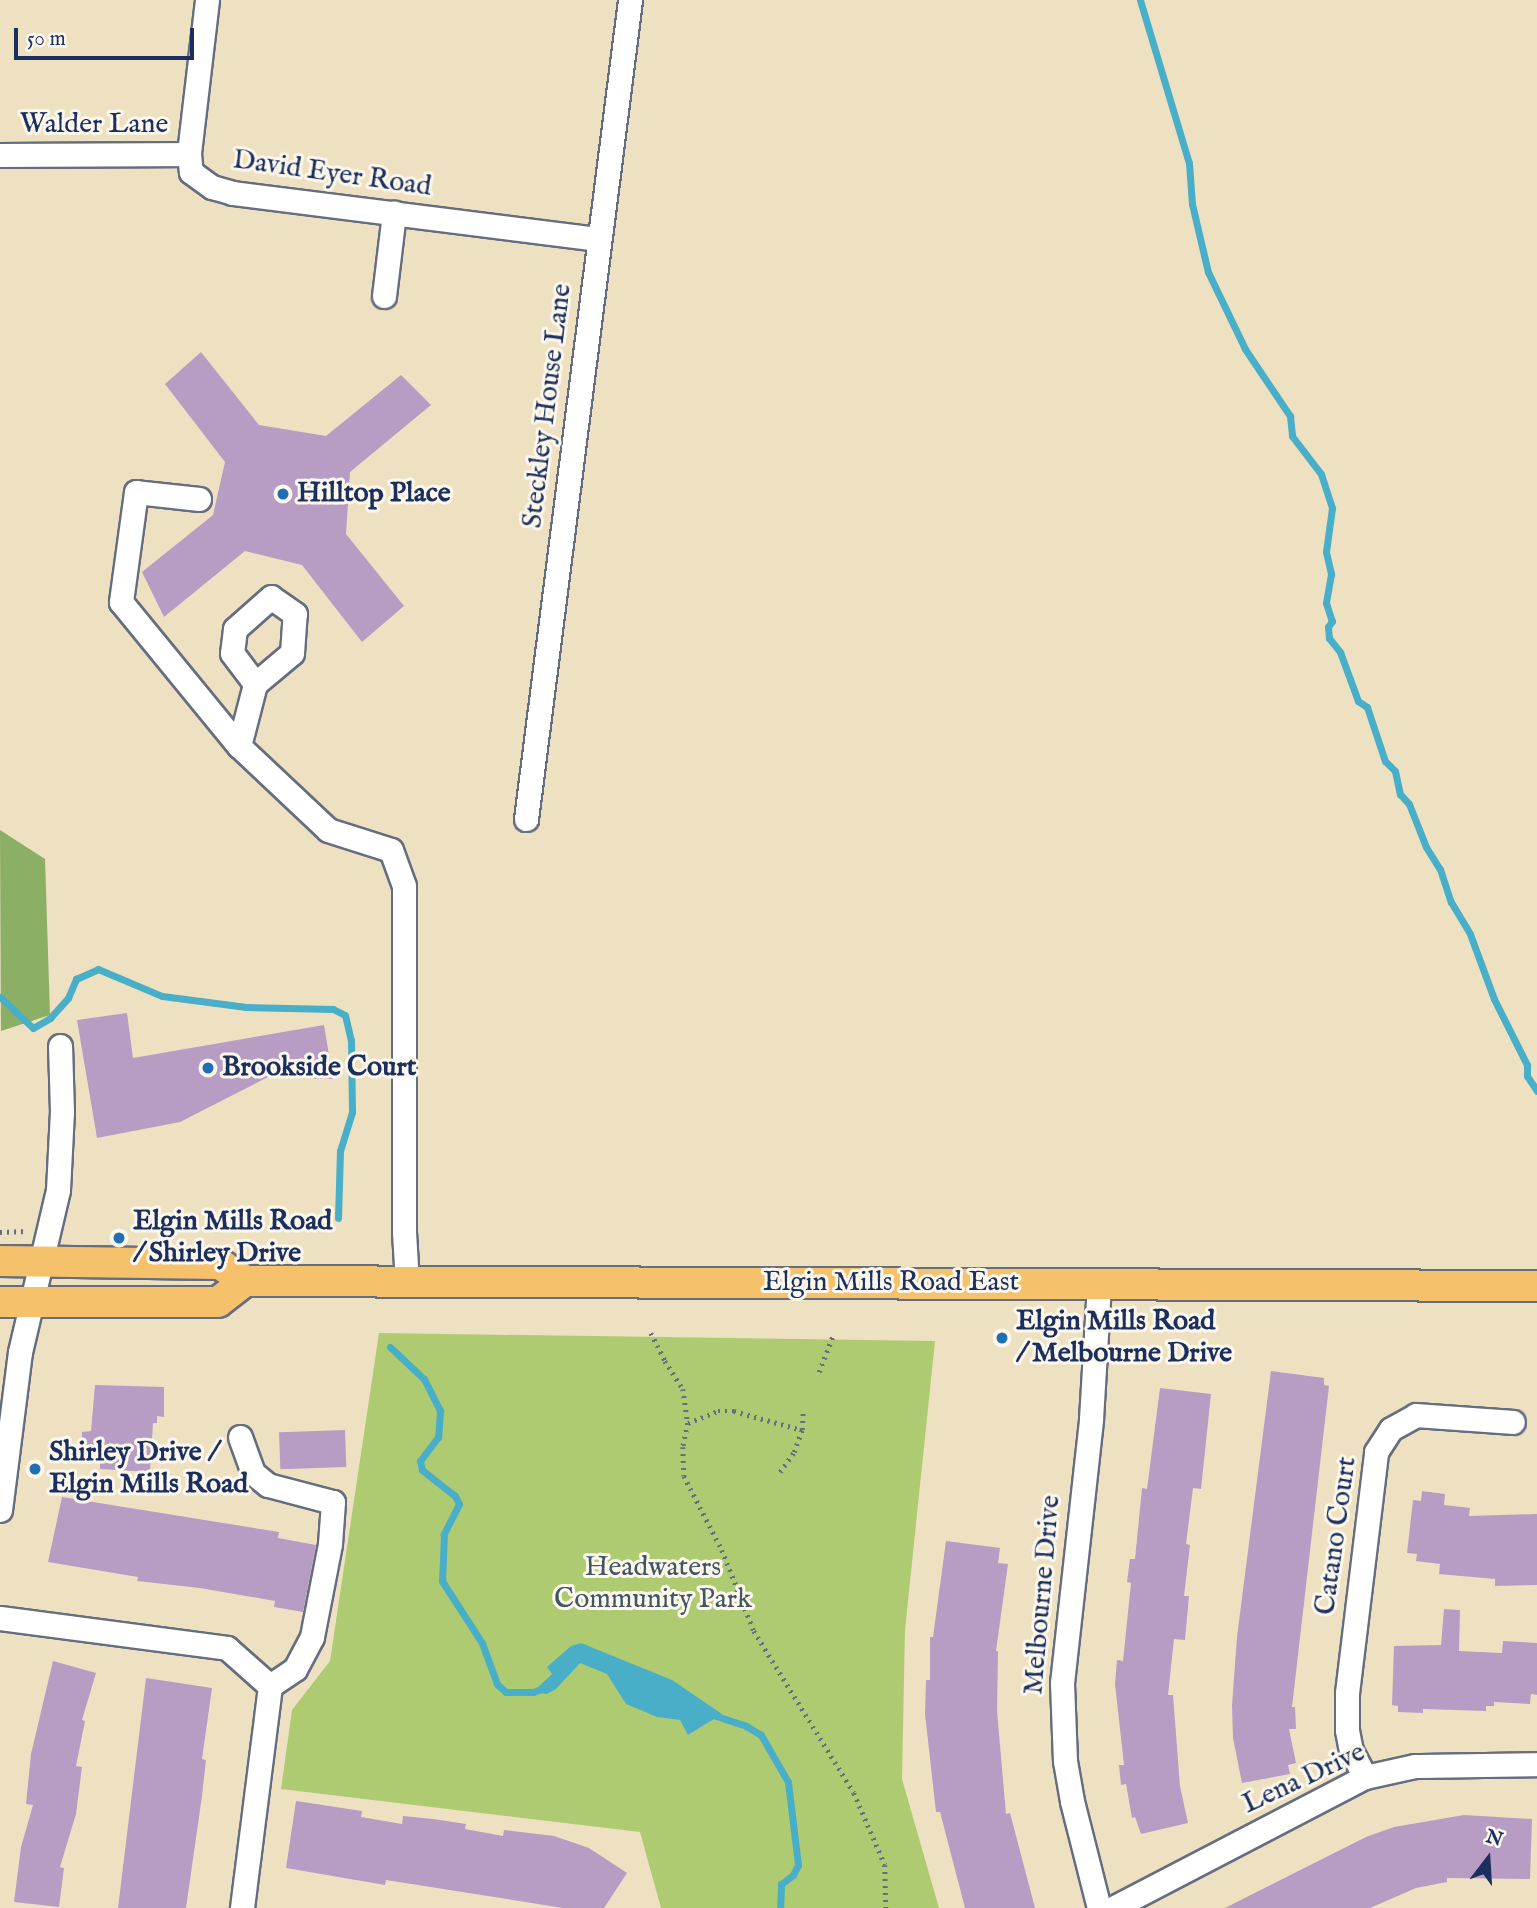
<!DOCTYPE html>
<html>
<head>
<meta charset="utf-8">
<style>
  body { margin:0 }
  #map { position:relative; width:1537px; height:1908px; overflow:hidden; background:#eee1c2; font-family:"IM FELL English",serif }
  div>[style] { position:absolute }
  [style*='--x'] { left:calc(var(--x)*1px); top:calc(var(--y)*1px); width:calc(var(--w)*1px); rotate:calc(var(--a)*1deg) }
  .green>* { inset:0; background:#afcb72 }
  .forest>* { inset:0; background:#8baf64 }
  .water>* { inset:0; background:#49afc8 }
  .stream>* { height:7px; margin:-3.5px; padding:0 3.5px; transform-origin:3.5px; border-radius:3.5px; background:#49afc8 }
  .building>* { inset:0; background:#b79dc4; transform-origin:0 0 }
  .path>* { height:4.5px; margin-top:-2.25px; transform-origin:0; background:repeating-linear-gradient(90deg,#656d81 0 2px,transparent 0 7px) }
  .roads { filter:drop-shadow(2px 0 #656d81) drop-shadow(-2px 0 #656d81) drop-shadow(0 2px #656d81) drop-shadow(0 -2px #656d81) }
  .minor>* { height:23px; margin:-11.5px; padding:0 11.5px; transform-origin:11.5px; border-radius:11.5px; background:#fff }
  .major>* { height:30px; margin:-15px; padding:0 15px; transform-origin:15px; border-radius:15px; background:#f6c16b }
  .dots>* { width:19px; height:19px; translate:-50% -50%; box-sizing:border-box; border:4px solid #fbf7ec; border-radius:50% }
  span { translate:-50% -50%; white-space:nowrap; text-align:center; line-height:1.15; -webkit-text-stroke:6px #fbf7ec; paint-order:stroke }
  .street-label { font-size:28px; color:#1b2f5e }
  .poi-label { font-size:28px; color:#1b2f5e; font-weight:700 }
  .left { translate:0 -50%; text-align:left }
  .park-label { font-size:28px; color:#405663 }
  .north { position:absolute; left:1453px; top:1824px; width:70px; height:70px; -webkit-text-stroke:5px #fbf7ec; paint-order:stroke; rotate:17deg; font-size:19px; font-weight:700; line-height:28px; text-align:center; color:#1b2f5e }
  .north::after { content:''; display:block; margin:auto; width:24px; height:32px; background:#1b2f5e; clip-path:polygon(50% 0,100% 100%,50% 72%,0 100%) }
  .scale { position:absolute; left:14px; top:28px; width:180px; height:32px; box-sizing:border-box; border:4px solid #1b2f5e; border-top:0; padding-left:9px; font-size:21px; line-height:24px; white-space:nowrap; color:#1b2f5e; -webkit-text-stroke:5px #fbf7ec; paint-order:stroke }
</style>
</head>
<body>
<div id="map">
  <div class="green">
    <i style="clip-path:polygon(379px 1333px,935px 1341px,905px 1630px,902px 1779px,939px 1908px,661px 1908px,640px 1832px,281px 1789px,292px 1710px,330px 1661px)"></i>
  </div>
  <div class="forest">
    <i style="clip-path:polygon(0 830px,45px 859px,50px 1015px,1px 1031px)"></i>
  </div>
  <div class="water">
    <i style="clip-path:polygon(581px 1643px,672px 1680px,722px 1714px,688px 1735px,680px 1720px,657px 1717px,626px 1704px,607px 1674px,580px 1663px,556px 1689px,547px 1694px,533px 1692px,552px 1674px,547px 1667px,571px 1646px)"></i>
  </div>
  <div class="stream">
    <i style="--x:1140;--y:0;--w:170;--a:73.3"></i>
    <i style="--x:1189;--y:163;--w:41;--a:85.8"></i>
    <i style="--x:1192;--y:204;--w:70;--a:76.8"></i>
    <i style="--x:1208;--y:272;--w:85;--a:64.3"></i>
    <i style="--x:1245;--y:349;--w:81;--a:56.1"></i>
    <i style="--x:1290;--y:416;--w:20;--a:84"></i>
    <i style="--x:1292;--y:436;--w:48;--a:52.7"></i>
    <i style="--x:1321;--y:474;--w:36;--a:72"></i>
    <i style="--x:1332;--y:508;--w:44;--a:97.8"></i>
    <i style="--x:1326;--y:552;--w:23;--a:77"></i>
    <i style="--x:1331;--y:574;--w:29;--a:100"></i>
    <i style="--x:1326;--y:603;--w:19;--a:72"></i>
    <i style="--x:1332;--y:621;--w:7;--a:124"></i>
    <i style="--x:1328;--y:627;--w:11;--a:85"></i>
    <i style="--x:1329;--y:638;--w:18;--a:52"></i>
    <i style="--x:1340;--y:652;--w:52;--a:69.8"></i>
    <i style="--x:1358;--y:701;--w:11;--a:34"></i>
    <i style="--x:1367;--y:707;--w:57;--a:71.6"></i>
    <i style="--x:1385;--y:761;--w:14;--a:45"></i>
    <i style="--x:1395;--y:771;--w:24;--a:78"></i>
    <i style="--x:1400;--y:794;--w:13;--a:48"></i>
    <i style="--x:1409;--y:804;--w:46;--a:68.4"></i>
    <i style="--x:1426;--y:847;--w:26;--a:58"></i>
    <i style="--x:1440;--y:869;--w:35;--a:72"></i>
    <i style="--x:1451;--y:902;--w:37;--a:59"></i>
    <i style="--x:1470;--y:934;--w:69;--a:69.7"></i>
    <i style="--x:1494;--y:999;--w:74;--a:63.4"></i>
    <i style="--x:1527;--y:1065;--w:11;--a:90"></i>
    <i style="--x:1527;--y:1076;--w:18;--a:56"></i>
    <i style="--x:0;--y:997;--w:45;--a:43.2"></i>
    <i style="--x:33;--y:1028;--w:20;--a:-30"></i>
    <i style="--x:50;--y:1018;--w:27;--a:-48"></i>
    <i style="--x:68;--y:998;--w:21;--a:-67"></i>
    <i style="--x:76;--y:979;--w:24;--a:-24"></i>
    <i style="--x:98;--y:969;--w:69;--a:22.9"></i>
    <i style="--x:162;--y:996;--w:85;--a:7.5"></i>
    <i style="--x:246;--y:1007;--w:87;--a:1.3"></i>
    <i style="--x:333;--y:1009;--w:13;--a:27"></i>
    <i style="--x:345;--y:1015;--w:26;--a:77"></i>
    <i style="--x:351;--y:1040;--w:72;--a:89.2"></i>
    <i style="--x:352;--y:1112;--w:41;--a:107.1"></i>
    <i style="--x:340;--y:1151;--w:67;--a:91.7"></i>
    <i style="--x:390;--y:1347;--w:47;--a:43.3"></i>
    <i style="--x:424;--y:1379;--w:36;--a:63"></i>
    <i style="--x:440;--y:1411;--w:26;--a:94"></i>
    <i style="--x:438;--y:1437;--w:30;--a:127"></i>
    <i style="--x:420;--y:1461;--w:9;--a:77"></i>
    <i style="--x:422;--y:1470;--w:42;--a:38.2"></i>
    <i style="--x:455;--y:1496;--w:9;--a:63"></i>
    <i style="--x:459;--y:1504;--w:34;--a:117"></i>
    <i style="--x:444;--y:1534;--w:47;--a:92.4"></i>
    <i style="--x:442;--y:1581;--w:74;--a:57.2"></i>
    <i style="--x:482;--y:1643;--w:44;--a:69.9"></i>
    <i style="--x:497;--y:1684;--w:12;--a:42"></i>
    <i style="--x:506;--y:1692;--w:27;--a:0"></i>
    <i style="--x:533;--y:1692;--w:9;--a:-21"></i>
    <i style="--x:713;--y:1715;--w:35;--a:18"></i>
    <i style="--x:746;--y:1726;--w:17;--a:31"></i>
    <i style="--x:761;--y:1735;--w:54;--a:60.1"></i>
    <i style="--x:788;--y:1782;--w:84;--a:83.1"></i>
    <i style="--x:798;--y:1865;--w:11;--a:117"></i>
    <i style="--x:793;--y:1875;--w:15;--a:143"></i>
    <i style="--x:781;--y:1884;--w:24;--a:92"></i>
  </div>
  <div class="building">
    <i style="clip-path:polygon(201px 352px,259px 425px,326px 436px,401px 375px,431px 405px,350px 472px,346px 534px,404px 606px,362px 642px,302px 565px,245px 551px,164px 617px,142px 572px,213px 515px,225px 462px,165px 384px)"></i>
    <i style="clip-path:polygon(127px 1013px,133px 1058px,324px 1025px,333px 1079px,268px 1077px,180px 1122px,97px 1138px,77px 1020px)"></i>
    <i style="clip-path:polygon(1271px 1371px,1324px 1378px,1324px 1385px,1329px 1386px,1292px 1707px,1295px 1707px,1296px 1729px,1289px 1729px,1296px 1763px,1288px 1765px,1290px 1774px,1242px 1783px,1233px 1738px,1232px 1705px,1237px 1637px)"></i>
    <i style="clip-path:polygon(95px 1385px,164px 1387px,164px 1417px,157px 1416px,157px 1423px,153px 1423px,150px 1472px,100px 1469px,100px 1456px,81px 1455px,82px 1432px,91px 1431px)"></i>
    <i style="clip-path:polygon(1160px 1388px,1211px 1394px,1201px 1489px,1193px 1488px,1186px 1544px,1190px 1545px,1184px 1596px,1189px 1596px,1185px 1640px,1174px 1639px,1168px 1695px,1173px 1695px,1180px 1786px,1188px 1823px,1141px 1834px,1135px 1817px,1132px 1818px,1126px 1784px,1121px 1785px,1119px 1765px,1124px 1765px,1115px 1684px,1117px 1660px,1123px 1661px,1131px 1583px,1127px 1582px,1130px 1559px,1135px 1559px,1142px 1488px,1147px 1489px)"></i>
    <i style="left:345px;top:1430px;width:37px;height:66px;rotate:88deg"></i>
    <i style="clip-path:polygon(1422px 1491px,1445px 1494px,1444px 1505px,1470px 1508px,1469px 1516px,1537px 1514px,1537px 1585px,1495px 1586px,1495px 1579px,1439px 1574px,1440px 1564px,1416px 1561px,1417px 1554px,1407px 1553px,1413px 1500px,1421px 1501px)"></i>
    <i style="clip-path:polygon(62px 1497px,279px 1532px,278px 1538px,316px 1545px,303px 1612px,274px 1607px,275px 1601px,200px 1588px,137px 1581px,138px 1577px,48px 1562px)"></i>
    <i style="clip-path:polygon(946px 1541px,1000px 1548px,998px 1563px,1008px 1564px,996px 1651px,998px 1651px,997px 1711px,1006px 1814px,1010px 1813px,1035px 1908px,965px 1908px,940px 1812px,936px 1812px,925px 1714px,926px 1680px,930px 1680px,930px 1637px,933px 1637px)"></i>
    <i style="clip-path:polygon(1444px 1609px,1460px 1610px,1459px 1651px,1502px 1653px,1503px 1641px,1537px 1643px,1537px 1695px,1531px 1694px,1530px 1704px,1494px 1702px,1494px 1706px,1486px 1706px,1486px 1711px,1423px 1709px,1423px 1713px,1398px 1712px,1398px 1706px,1392px 1705px,1394px 1646px,1441px 1645px)"></i>
    <i style="clip-path:polygon(53px 1661px,96px 1673px,82px 1720px,85px 1721px,76px 1766px,82px 1767px,76px 1814px,60px 1867px,64px 1868px,59px 1907px,14px 1902px,21px 1847px,33px 1805px,26px 1804px,31px 1754px)"></i>
    <i style="clip-path:polygon(146px 1678px,212px 1688px,202px 1759px,206px 1760px,202px 1796px,186px 1908px,118px 1908px)"></i>
    <i style="clip-path:polygon(296px 1801px,362px 1811px,361px 1817px,402px 1824px,403px 1816px,433px 1819px,466px 1824px,465px 1829px,503px 1836px,504px 1830px,554px 1836px,589px 1848px,627px 1873px,604px 1908px,563px 1908px,386px 1880px,385px 1885px,286px 1868px)"></i>
    <i style="clip-path:polygon(1464px 1815px,1532px 1819px,1530px 1879px,1447px 1878px,1447px 1882px,1416px 1888px,1370px 1908px,1225px 1908px,1366px 1837px,1394px 1827px)"></i>
  </div>
  <div class="path">
    <i style="--x:0;--y:1232;--w:27;--a:-2"></i>
    <i style="--x:651;--y:1333;--w:31;--a:63"></i>
    <i style="--x:665;--y:1361;--w:33;--a:57"></i>
    <i style="--x:683;--y:1389;--w:34;--a:82"></i>
    <i style="--x:688;--y:1423;--w:25;--a:102"></i>
    <i style="--x:683;--y:1447;--w:29;--a:88"></i>
    <i style="--x:684;--y:1476;--w:83;--a:62.8"></i>
    <i style="--x:722;--y:1550;--w:87;--a:68.4"></i>
    <i style="--x:754;--y:1631;--w:190;--a:58.3"></i>
    <i style="--x:854;--y:1793;--w:78;--a:66.7"></i>
    <i style="--x:885;--y:1865;--w:43;--a:88.7"></i>
    <i style="--x:819;--y:1372;--w:40;--a:-69"></i>
    <i style="--x:688;--y:1423;--w:32;--a:-22"></i>
    <i style="--x:718;--y:1411;--w:16;--a:0"></i>
    <i style="--x:734;--y:1411;--w:71;--a:15.6"></i>
    <i style="--x:802;--y:1430;--w:18;--a:-87"></i>
    <i style="--x:780;--y:1472;--w:24;--a:-55"></i>
    <i style="--x:794;--y:1452;--w:23;--a:-70"></i>
  </div>
  <div class="roads">
    <div class="minor">
      <i style="--x:207;--y:0;--w:155;--a:96.7"></i>
      <i style="--x:189;--y:154;--w:18;--a:84"></i>
      <i style="--x:191;--y:172;--w:26;--a:36"></i>
      <i style="--x:212;--y:187;--w:22;--a:16"></i>
      <i style="--x:233;--y:193;--w:369;--a:7.2"></i>
      <i style="--x:0;--y:155;--w:189;--a:-0.3"></i>
      <i style="--x:384;--y:296;--w:84;--a:-83.1"></i>
      <i style="--x:199;--y:499;--w:63;--a:-173.7"></i>
      <i style="--x:136;--y:492;--w:111;--a:97.8"></i>
      <i style="--x:121;--y:602;--w:186;--a:50.7"></i>
      <i style="--x:239;--y:746;--w:122;--a:43.3"></i>
      <i style="--x:328;--y:830;--w:66;--a:17.6"></i>
      <i style="--x:391;--y:850;--w:38;--a:70"></i>
      <i style="--x:404;--y:886;--w:346;--a:90"></i>
      <i style="--x:404;--y:1232;--w:50;--a:86.6"></i>
      <i style="--x:239;--y:746;--w:64;--a:-75.5"></i>
      <i style="--x:255;--y:684;--w:48;--a:-40"></i>
      <i style="--x:292;--y:653;--w:39;--a:-86"></i>
      <i style="--x:295;--y:614;--w:29;--a:-145"></i>
      <i style="--x:271;--y:597;--w:48;--a:138.4"></i>
      <i style="--x:235;--y:629;--w:24;--a:97"></i>
      <i style="--x:232;--y:653;--w:39;--a:53"></i>
      <i style="--x:526;--y:819;--w:826;--a:-82.76"></i>
      <i style="--x:240;--y:1437;--w:38;--a:70"></i>
      <i style="--x:253;--y:1473;--w:19;--a:39"></i>
      <i style="--x:268;--y:1485;--w:67;--a:14.7"></i>
      <i style="--x:333;--y:1502;--w:42;--a:94.1"></i>
      <i style="--x:330;--y:1544;--w:95;--a:101"></i>
      <i style="--x:312;--y:1637;--w:36;--a:118"></i>
      <i style="--x:295;--y:1669;--w:30;--a:146"></i>
      <i style="--x:0;--y:1510;--w:159;--a:-82.8"></i>
      <i style="--x:20;--y:1352;--w:166;--a:-76.8"></i>
      <i style="--x:58;--y:1190;--w:78;--a:-87.1"></i>
      <i style="--x:62;--y:1112;--w:66;--a:-91.7"></i>
      <i style="--x:0;--y:1618;--w:229;--a:7.5"></i>
      <i style="--x:227;--y:1648;--w:57;--a:41.5"></i>
      <i style="--x:270;--y:1686;--w:224;--a:97.2"></i>
      <i style="--x:1365;--y:1777;--w:30;--a:-118"></i>
      <i style="--x:1351;--y:1751;--w:21;--a:-101"></i>
      <i style="--x:1347;--y:1730;--w:37;--a:-90"></i>
      <i style="--x:1347;--y:1693;--w:243;--a:-83.1"></i>
      <i style="--x:1376;--y:1452;--w:27;--a:-57"></i>
      <i style="--x:1391;--y:1429;--w:29;--a:-29"></i>
      <i style="--x:1416;--y:1415;--w:97;--a:4.1"></i>
      <i style="--x:1099;--y:1908;--w:110;--a:-104.2"></i>
      <i style="--x:1072;--y:1801;--w:41;--a:-99.9"></i>
      <i style="--x:1065;--y:1761;--w:78;--a:-92.2"></i>
      <i style="--x:1062;--y:1683;--w:266;--a:-83.7"></i>
      <i style="--x:1091;--y:1419;--w:135;--a:-86.6"></i>
      <i style="--x:1113;--y:1908;--w:284;--a:-27.5"></i>
      <i style="--x:1365;--y:1777;--w:51;--a:-12.4"></i>
      <i style="--x:1415;--y:1766;--w:122;--a:-0.9"></i>
    </div>
    <div class="major">
      <i style="--x:0;--y:1261;--w:220;--a:0.8"></i>
      <i style="--x:220;--y:1264;--w:30;--a:34"></i>
      <i style="--x:245;--y:1281;--w:1292;--a:0.22"></i>
      <i style="--x:0;--y:1302;--w:218;--a:0"></i>
      <i style="--x:218;--y:1302;--w:34;--a:-38"></i>
    </div>
  </div>
  <div class="dots">
    <i style="left:283px;top:494px;background:#1f6fb2"></i>
    <i style="left:208px;top:1068px;background:#1f6fb2"></i>
    <i style="left:119px;top:1238px;background:#1f6fb2"></i>
    <i style="left:1002px;top:1338px;background:#1f6fb2"></i>
    <i style="left:35px;top:1469px;background:#1f6fb2"></i>
  </div>
  <div class="street-label">
    <span style="left:94px;top:125px">Walder Lane</span>
    <span style="left:332px;top:174px;rotate:8deg">David Eyer Road</span>
    <span style="left:548px;top:406px;rotate:-83deg">Steckley House Lane</span>
    <span style="left:891px;top:1283px">Elgin Mills Road East</span>
    <span style="left:1337px;top:1536px;rotate:-82deg">Catano Court</span>
    <span style="left:1043px;top:1595px;rotate:-85deg">Melbourne Drive</span>
    <span style="left:1304px;top:1779px;rotate:-25deg">Lena Drive</span>
  </div>
  <div class="poi-label">
    <span class="left" style="left:297px;top:494px">Hilltop Place</span>
    <span class="left" style="left:222px;top:1068px">Brookside Court</span>
    <span class="left" style="left:133px;top:1238px">Elgin Mills Road<br>/ Shirley Drive</span>
    <span class="left" style="left:1016px;top:1338px">Elgin Mills Road<br>/ Melbourne Drive</span>
    <span class="left" style="left:49px;top:1469px">Shirley Drive /<br>Elgin Mills Road</span>
  </div>
  <div class="park-label">
    <span style="left:653px;top:1584px">Headwaters<br>Community Park</span>
  </div>
  <div class="north">N</div>
  <div class="scale">50 m</div>
</div>
</body>
</html>
